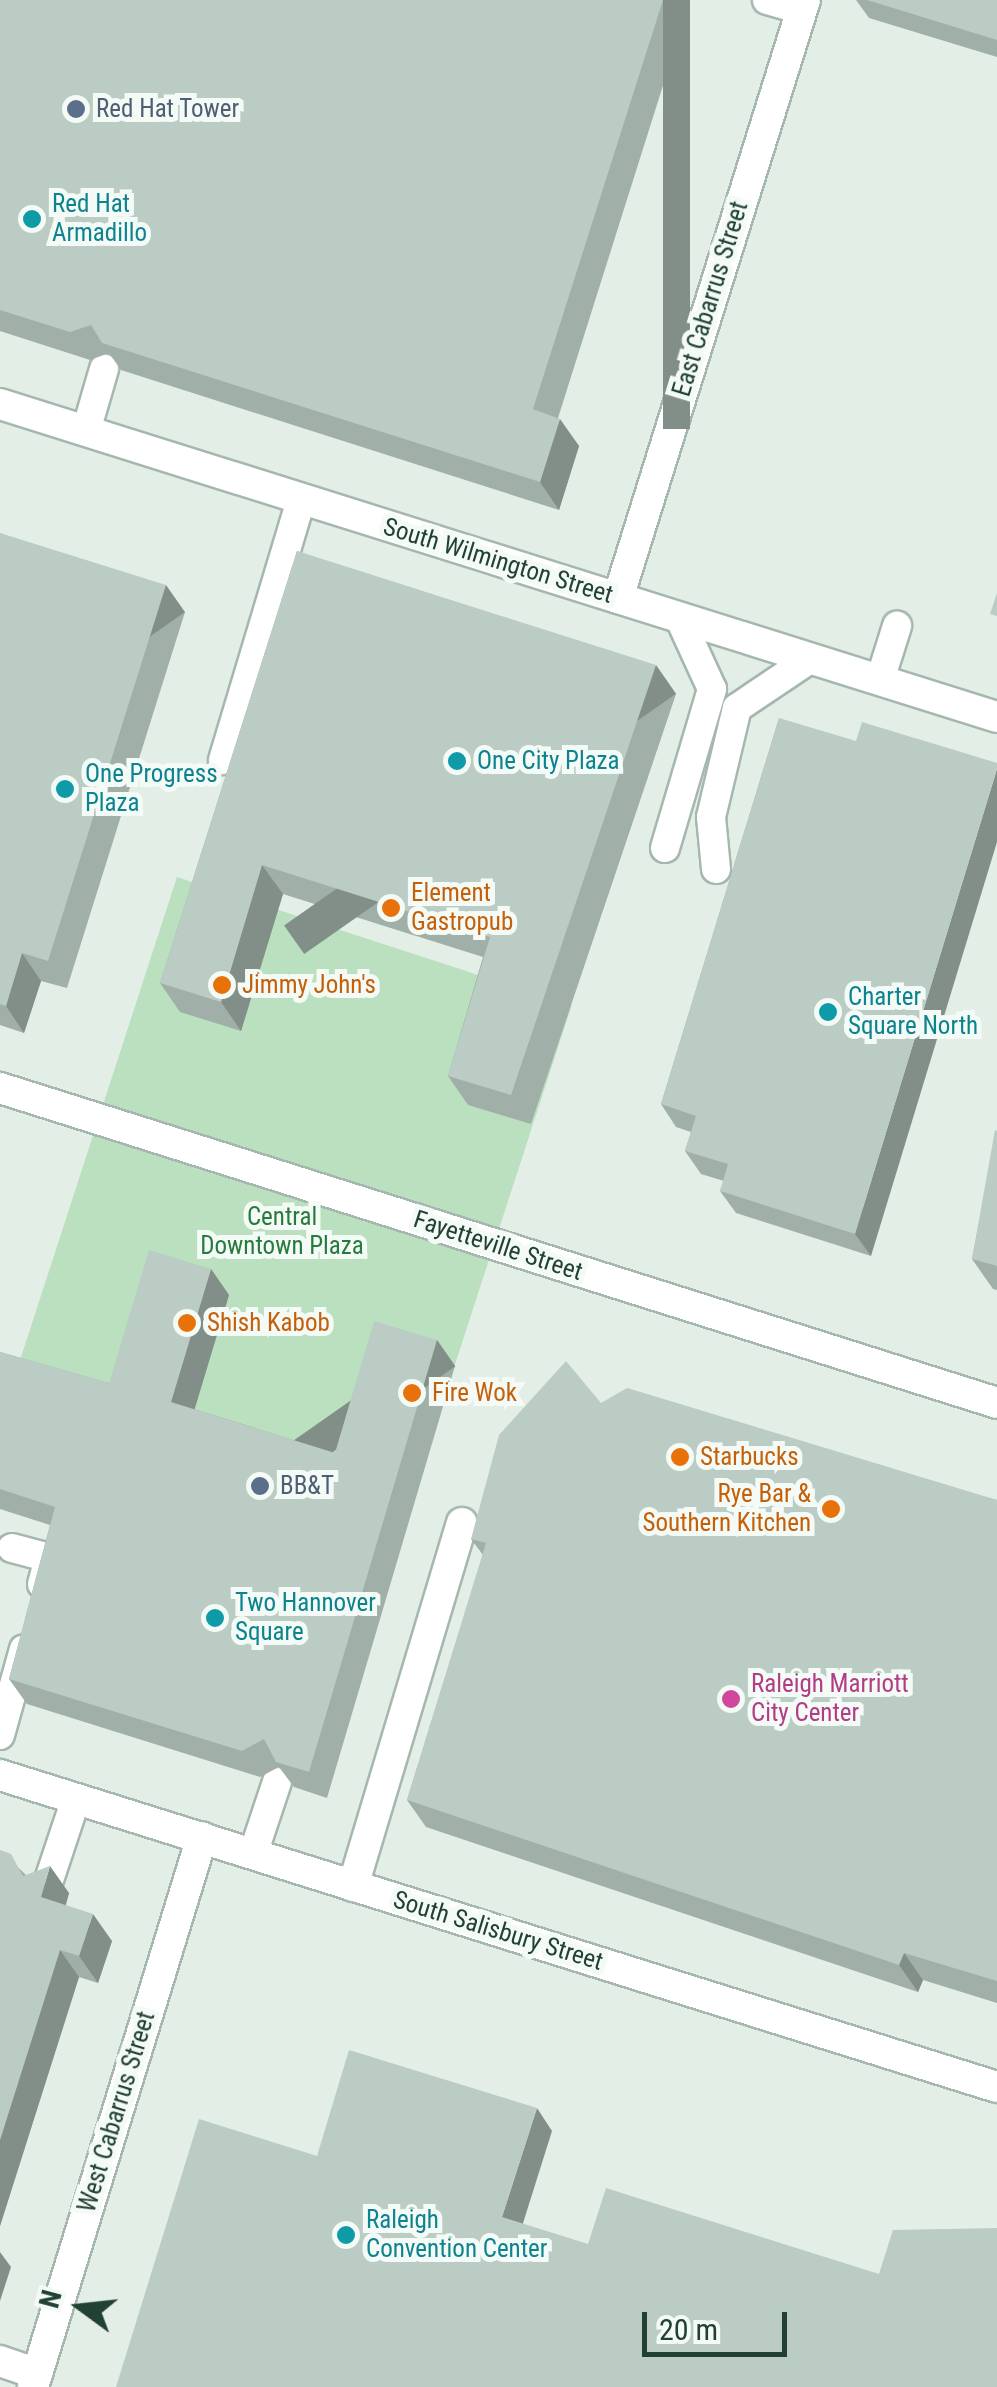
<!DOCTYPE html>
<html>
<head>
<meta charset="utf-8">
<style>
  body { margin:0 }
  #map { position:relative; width:997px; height:2387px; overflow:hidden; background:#e3eee7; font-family:"Roboto Condensed",sans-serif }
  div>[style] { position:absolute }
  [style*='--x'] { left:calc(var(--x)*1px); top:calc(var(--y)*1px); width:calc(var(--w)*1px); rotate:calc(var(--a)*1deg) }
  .green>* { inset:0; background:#bae0bf; transform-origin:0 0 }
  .roads { filter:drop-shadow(2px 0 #a5b7ae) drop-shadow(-2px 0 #a5b7ae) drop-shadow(0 2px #a5b7ae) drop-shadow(0 -2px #a5b7ae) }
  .lane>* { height:28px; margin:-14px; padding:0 14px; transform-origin:14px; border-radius:14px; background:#fff }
  .street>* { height:30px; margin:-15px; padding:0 15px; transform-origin:15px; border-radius:15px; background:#fff }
  .secondary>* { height:30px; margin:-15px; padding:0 15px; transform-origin:15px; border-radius:15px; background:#fff }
  .wall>* { inset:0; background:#a0afa8 }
  .shaded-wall>* { inset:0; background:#828f88; transform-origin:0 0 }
  .building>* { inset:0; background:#baccc3 }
  .dots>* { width:28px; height:28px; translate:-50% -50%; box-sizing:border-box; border:5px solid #f4faf6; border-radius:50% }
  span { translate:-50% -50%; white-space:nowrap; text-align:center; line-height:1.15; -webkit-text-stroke:10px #f4faf6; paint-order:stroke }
  .service-label { font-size:25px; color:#4e5e75 }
  .left { translate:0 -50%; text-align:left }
  .culture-label { font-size:25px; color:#0d838f }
  .street-label { font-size:25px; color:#214134 }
  .food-label { font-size:25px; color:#c56008 }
  .right { translate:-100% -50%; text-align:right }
  .park-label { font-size:25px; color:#277b3d }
  .hotel-label { font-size:25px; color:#b23c85 }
  .north { position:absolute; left:30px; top:2257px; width:100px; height:100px; -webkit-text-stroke:8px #f4faf6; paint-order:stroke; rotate:285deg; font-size:28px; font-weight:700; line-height:40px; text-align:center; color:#214134 }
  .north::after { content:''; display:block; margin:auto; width:35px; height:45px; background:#214134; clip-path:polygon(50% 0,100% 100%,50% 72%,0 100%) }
  .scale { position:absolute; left:642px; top:2312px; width:145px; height:45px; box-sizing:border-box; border:5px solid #214134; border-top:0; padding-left:12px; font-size:30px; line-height:35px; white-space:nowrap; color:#214134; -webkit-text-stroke:8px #f4faf6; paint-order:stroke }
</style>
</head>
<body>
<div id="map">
  <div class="green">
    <i style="left:177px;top:877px;width:415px;height:523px;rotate:18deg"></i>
  </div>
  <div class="roads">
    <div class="lane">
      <i style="--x:767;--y:0;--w:36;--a:16"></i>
      <i style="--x:86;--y:431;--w:65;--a:-73.8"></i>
      <i style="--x:880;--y:680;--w:57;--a:-72.5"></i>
      <i style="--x:223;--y:760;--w:271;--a:-73.3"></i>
      <i style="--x:665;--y:848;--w:166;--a:-73.5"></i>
      <i style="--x:712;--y:689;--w:79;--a:-114.6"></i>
      <i style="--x:716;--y:869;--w:52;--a:-95.5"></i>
      <i style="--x:711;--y:817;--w:112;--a:-76.6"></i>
      <i style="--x:737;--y:708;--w:88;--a:-33.9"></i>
      <i style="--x:12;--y:1548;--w:38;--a:15"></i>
      <i style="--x:49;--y:1558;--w:27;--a:105"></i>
      <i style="--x:0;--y:1735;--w:89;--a:-74.4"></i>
      <i style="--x:253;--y:1854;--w:76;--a:-71.6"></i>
      <i style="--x:47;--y:1886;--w:92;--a:-71.6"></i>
    </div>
    <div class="street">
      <i style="--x:0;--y:1088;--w:1046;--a:17.53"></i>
      <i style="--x:353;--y:1886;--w:379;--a:-73.3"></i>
      <i style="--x:0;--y:2361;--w:39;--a:19"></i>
    </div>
    <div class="secondary">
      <i style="--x:0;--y:404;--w:1045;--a:17.43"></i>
      <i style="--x:618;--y:598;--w:627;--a:-72.64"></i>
      <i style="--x:0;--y:1775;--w:1045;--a:17.38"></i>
      <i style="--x:33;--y:2387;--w:575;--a:-72.92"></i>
    </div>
  </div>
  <div class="wall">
    <i style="clip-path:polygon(0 0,690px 0,558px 418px,579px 446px,559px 510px,121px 370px,109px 353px,90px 360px,0 331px)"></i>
    <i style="clip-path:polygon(856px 0,997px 0,997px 57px,869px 18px)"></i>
    <i style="clip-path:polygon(0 533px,185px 612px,67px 988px,41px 981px,24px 1033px,0 1025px)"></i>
    <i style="clip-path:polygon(297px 551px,676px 694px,531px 1124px,468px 1105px,448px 1076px,483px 957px,283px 894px,241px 1031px,180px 1012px,160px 983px)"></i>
    <i style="clip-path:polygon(779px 718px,871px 1256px,736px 1213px,720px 1191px,724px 1181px,701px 1174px,685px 1151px,691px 1132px,676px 1127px,661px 1104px)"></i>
    <i style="clip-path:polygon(997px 1131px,997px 1290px,993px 1289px,972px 1259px)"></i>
    <i style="clip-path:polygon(211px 1269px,229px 1295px,194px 1409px,335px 1453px,437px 1340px,455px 1366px,327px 1798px,294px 1787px,279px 1767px,260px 1777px,27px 1704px,9px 1679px,50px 1525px,0 1509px,0 1352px,109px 1383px)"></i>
    <i style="clip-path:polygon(601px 1403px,997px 1500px,997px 2003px,923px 1980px,918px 1992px,426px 1827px,407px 1800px,483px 1555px,471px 1539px)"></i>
    <i style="clip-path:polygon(0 1850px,26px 1875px,69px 1893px,66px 1905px,112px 1941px,98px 1983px,79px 1977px,0 2226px)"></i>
  </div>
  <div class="shaded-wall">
    <i style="left:663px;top:0;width:27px;height:429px"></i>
    <i style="clip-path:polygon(560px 419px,579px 446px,559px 510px,540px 482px)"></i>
    <i style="left:166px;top:585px;width:33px;height:394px;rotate:55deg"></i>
    <i style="left:656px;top:665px;width:35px;height:454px;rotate:55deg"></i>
    <i style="clip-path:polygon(997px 769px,997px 842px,871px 1256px,855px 1234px)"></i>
    <i style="clip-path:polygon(262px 865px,283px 894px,241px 1031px,221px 1002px)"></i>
    <i style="clip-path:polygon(22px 953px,41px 981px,24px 1033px,6px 1006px)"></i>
    <i style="clip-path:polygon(211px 1269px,229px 1295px,189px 1428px,171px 1402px)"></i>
    <i style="left:437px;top:1340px;width:32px;height:451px;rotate:55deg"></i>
    <i style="clip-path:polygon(50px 1866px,69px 1893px,60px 1924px,41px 1897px)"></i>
    <i style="clip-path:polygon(93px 1914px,112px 1941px,98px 1983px,79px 1956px)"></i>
    <i style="clip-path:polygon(60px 1950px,79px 1977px,0 2226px,0 2140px)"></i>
    <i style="clip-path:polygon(904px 1953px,923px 1980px,918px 1992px,899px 1965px)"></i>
    <i style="clip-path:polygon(537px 2108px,552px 2131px,518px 2239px,502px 2217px)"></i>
    <i style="clip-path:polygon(0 2252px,11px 2267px,0 2301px)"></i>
  </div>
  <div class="building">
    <i style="clip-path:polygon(0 0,663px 0,533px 409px,560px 419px,540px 482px,102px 343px,91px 325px,70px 332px,0 310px)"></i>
    <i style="clip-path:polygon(867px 0,997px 0,997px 40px)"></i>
    <i style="clip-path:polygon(0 533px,166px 585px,48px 961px,22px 953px,6px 1006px,0 1004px)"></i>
    <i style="clip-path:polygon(297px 551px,656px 665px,511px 1095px,448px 1076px,490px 937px,262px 865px,221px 1002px,160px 983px)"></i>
    <i style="clip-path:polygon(997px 593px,997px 616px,990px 614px)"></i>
    <i style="clip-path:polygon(779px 718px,856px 741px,862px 722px,997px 763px,997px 769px,855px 1234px,720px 1191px,728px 1164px,685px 1151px,696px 1116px,661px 1104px)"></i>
    <i style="clip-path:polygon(995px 1130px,997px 1131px,997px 1266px,972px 1259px)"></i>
    <i style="clip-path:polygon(149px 1250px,211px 1269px,171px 1402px,335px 1453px,374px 1321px,437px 1340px,309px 1772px,276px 1762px,264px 1739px,242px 1751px,9px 1679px,55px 1507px,0 1489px,0 1352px,109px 1383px)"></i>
    <i style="clip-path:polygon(566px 1361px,601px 1403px,627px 1388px,997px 1500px,997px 1981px,904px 1953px,899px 1965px,407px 1800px,486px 1543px,471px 1539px,499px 1435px)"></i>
    <i style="clip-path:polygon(0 1850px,11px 1854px,23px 1876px,50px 1866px,41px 1897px,93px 1914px,79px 1956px,60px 1950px,0 2140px)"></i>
    <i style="clip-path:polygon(349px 2050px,537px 2108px,502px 2217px,588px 2244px,606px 2188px,879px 2274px,893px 2230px,997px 2228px,997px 2387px,116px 2387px,199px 2119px,317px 2156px)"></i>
  </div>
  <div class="dots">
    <i style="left:76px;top:109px;background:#5c6f8a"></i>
    <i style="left:32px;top:219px;background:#0f9aa8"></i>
    <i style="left:457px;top:761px;background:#0f9aa8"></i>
    <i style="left:65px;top:789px;background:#0f9aa8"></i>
    <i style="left:391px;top:908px;background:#e8710a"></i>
    <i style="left:222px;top:985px;background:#e8710a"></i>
    <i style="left:828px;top:1012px;background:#0f9aa8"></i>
    <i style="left:187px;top:1323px;background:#e8710a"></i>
    <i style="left:412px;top:1393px;background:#e8710a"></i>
    <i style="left:680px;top:1457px;background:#e8710a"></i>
    <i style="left:260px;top:1486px;background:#5c6f8a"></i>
    <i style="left:831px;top:1509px;background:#e8710a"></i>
    <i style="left:215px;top:1618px;background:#0f9aa8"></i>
    <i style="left:731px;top:1699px;background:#d1479c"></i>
    <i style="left:346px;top:2235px;background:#0f9aa8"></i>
  </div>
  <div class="service-label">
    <span class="left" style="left:96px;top:109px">Red Hat Tower</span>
    <span class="left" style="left:280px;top:1486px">BB&amp;T</span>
  </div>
  <div class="culture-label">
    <span class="left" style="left:52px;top:219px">Red Hat<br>Armadillo</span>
    <span class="left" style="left:477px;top:761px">One City Plaza</span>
    <span class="left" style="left:85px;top:789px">One Progress<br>Plaza</span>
    <span class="left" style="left:848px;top:1012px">Charter<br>Square North</span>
    <span class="left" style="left:235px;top:1618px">Two Hannover<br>Square</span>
    <span class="left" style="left:366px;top:2235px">Raleigh<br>Convention Center</span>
  </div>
  <div class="street-label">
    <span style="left:711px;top:299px;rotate:-73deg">East Cabarrus Street</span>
    <span style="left:498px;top:561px;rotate:17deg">South Wilmington Street</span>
    <span style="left:498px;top:1246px;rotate:18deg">Fayetteville Street</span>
    <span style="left:498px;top:1931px;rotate:17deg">South Salisbury Street</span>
    <span style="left:117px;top:2112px;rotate:-73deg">West Cabarrus Street</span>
  </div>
  <div class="food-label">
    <span class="left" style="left:411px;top:908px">Element<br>Gastropub</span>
    <span class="left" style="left:242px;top:985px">Jimmy John's</span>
    <span class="left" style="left:207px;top:1323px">Shish Kabob</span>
    <span class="left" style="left:432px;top:1393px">Fire Wok</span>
    <span class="left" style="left:700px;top:1457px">Starbucks</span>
    <span class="right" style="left:811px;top:1509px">Rye Bar &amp;<br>Southern Kitchen</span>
  </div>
  <div class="park-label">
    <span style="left:282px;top:1232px">Central<br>Downtown Plaza</span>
  </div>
  <div class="hotel-label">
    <span class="left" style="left:751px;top:1699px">Raleigh Marriott<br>City Center</span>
  </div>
  <div class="north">N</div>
  <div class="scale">20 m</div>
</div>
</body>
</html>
